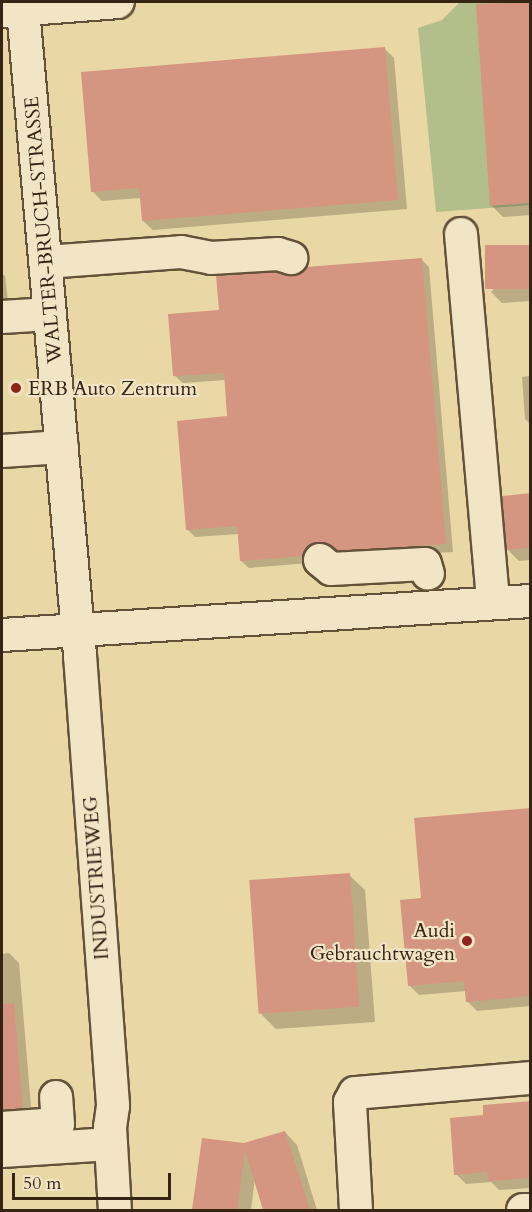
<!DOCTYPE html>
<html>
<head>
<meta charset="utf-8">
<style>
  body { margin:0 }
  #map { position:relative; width:532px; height:1212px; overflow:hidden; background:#ead7a6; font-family:Cardo,serif }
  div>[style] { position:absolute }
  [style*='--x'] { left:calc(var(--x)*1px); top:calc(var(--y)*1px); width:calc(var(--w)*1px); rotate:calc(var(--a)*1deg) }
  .green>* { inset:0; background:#b2bf8a }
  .shadow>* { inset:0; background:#0003 }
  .building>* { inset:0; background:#d49680; transform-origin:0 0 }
  .roads { filter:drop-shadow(2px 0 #635139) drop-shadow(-2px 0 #635139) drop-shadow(0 2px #635139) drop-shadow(0 -2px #635139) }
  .minor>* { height:32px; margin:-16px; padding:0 16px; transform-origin:16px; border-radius:16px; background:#f1e5c5 }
  .dots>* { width:16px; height:16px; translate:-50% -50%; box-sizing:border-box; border:3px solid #f1e5c5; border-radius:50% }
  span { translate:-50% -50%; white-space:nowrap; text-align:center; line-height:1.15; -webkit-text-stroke:4.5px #f1e5c5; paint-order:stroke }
  .street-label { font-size:20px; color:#362415 }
  .poi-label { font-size:20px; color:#362415 }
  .left { translate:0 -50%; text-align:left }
  .right { translate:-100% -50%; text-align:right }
  .frame { position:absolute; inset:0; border:3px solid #362415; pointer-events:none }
  .scale { position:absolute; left:12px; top:1173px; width:159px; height:27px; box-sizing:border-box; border:3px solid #362415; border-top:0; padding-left:8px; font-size:18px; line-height:21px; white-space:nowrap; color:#362415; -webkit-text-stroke:4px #f1e5c5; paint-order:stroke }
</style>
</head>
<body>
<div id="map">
  <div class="green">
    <i style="clip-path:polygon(460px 2px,530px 2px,530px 205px,436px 212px,418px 28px,442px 20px)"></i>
  </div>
  <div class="shadow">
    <i style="clip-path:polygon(530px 2px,530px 215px,503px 217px,492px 206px,478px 5px)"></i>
    <i style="clip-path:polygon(384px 48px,394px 58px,407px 209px,153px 230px,143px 221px,141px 198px,102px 201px,92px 191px)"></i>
    <i style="clip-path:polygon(530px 246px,530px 301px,502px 303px,491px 292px)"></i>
    <i style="clip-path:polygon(421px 259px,429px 267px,453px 552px,346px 558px,331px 549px,310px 563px,249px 568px,241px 561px,239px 534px,195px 537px,187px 529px,229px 418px,226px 380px,183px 383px,175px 376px,220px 311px,295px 277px)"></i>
    <i style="clip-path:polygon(2px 274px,5px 276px,8px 301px,2px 303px)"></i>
    <i style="clip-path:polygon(530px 376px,530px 424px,525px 419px,522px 377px)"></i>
    <i style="clip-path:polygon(530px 495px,530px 560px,519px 561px,508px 550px)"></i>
    <i style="clip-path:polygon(530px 809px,530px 1006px,477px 1011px,467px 1001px,466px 991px,419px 995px,409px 985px,423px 900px)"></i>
    <i style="clip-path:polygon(349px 875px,365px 890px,375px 1022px,276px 1029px,261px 1014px)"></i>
    <i style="clip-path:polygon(9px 953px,19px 963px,32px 1118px,2px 1126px,2px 954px)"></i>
    <i style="clip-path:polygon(530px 1103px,530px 1188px,499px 1190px,491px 1182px,466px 1184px,456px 1174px,485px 1117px)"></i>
    <i style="clip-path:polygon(285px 1132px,297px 1145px,317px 1210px,265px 1210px,255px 1178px,251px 1210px,193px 1210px,203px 1139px,244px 1145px)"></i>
  </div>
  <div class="building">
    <i style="clip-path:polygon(531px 2px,531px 203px,490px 206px,476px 4px)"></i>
    <i style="clip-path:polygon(385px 47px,398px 200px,142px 221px,139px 188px,91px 192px,81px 72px)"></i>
    <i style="left:531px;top:245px;width:44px;height:46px;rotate:90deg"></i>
    <i style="clip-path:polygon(422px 258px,446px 544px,337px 551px,322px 542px,313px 543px,303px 556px,240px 561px,237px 526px,186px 530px,177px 421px,227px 416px,224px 373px,173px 376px,168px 314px,219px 310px,216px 276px,276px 272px,294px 276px,306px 267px)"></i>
    <i style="clip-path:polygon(531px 493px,531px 548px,506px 550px,502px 496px)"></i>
    <i style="clip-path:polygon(531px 808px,531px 996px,466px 1002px,464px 981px,408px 986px,400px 900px,421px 898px,414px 818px)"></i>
    <i style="left:350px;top:873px;width:134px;height:101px;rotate:86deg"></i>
    <i style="clip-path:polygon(14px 1003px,23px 1108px,2px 1110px,2px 1004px)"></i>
    <i style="clip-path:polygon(531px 1101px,531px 1178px,488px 1181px,487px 1172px,454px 1175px,450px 1118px,483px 1115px,483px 1105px)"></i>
    <i style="clip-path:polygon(285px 1131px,310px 1210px,263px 1210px,245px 1150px,237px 1210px,192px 1210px,202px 1138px,244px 1143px)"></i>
  </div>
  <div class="roads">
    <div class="minor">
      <i style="--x:23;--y:10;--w:648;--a:84.95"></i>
      <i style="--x:80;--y:655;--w:452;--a:85.8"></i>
      <i style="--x:113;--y:1106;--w:21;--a:98"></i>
      <i style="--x:110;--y:1127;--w:83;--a:86.6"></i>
      <i style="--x:2;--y:11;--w:116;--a:-4.4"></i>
      <i style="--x:461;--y:234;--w:370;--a:85"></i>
      <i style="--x:46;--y:262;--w:135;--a:-4.2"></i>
      <i style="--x:181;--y:252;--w:31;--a:11"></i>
      <i style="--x:211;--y:258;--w:67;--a:-3.4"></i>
      <i style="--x:278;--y:254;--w:14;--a:17"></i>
      <i style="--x:2;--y:317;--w:48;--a:-3.6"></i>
      <i style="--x:2;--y:451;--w:60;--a:-3.8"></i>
      <i style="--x:320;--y:560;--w:14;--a:39"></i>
      <i style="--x:331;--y:569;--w:94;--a:-3"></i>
      <i style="--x:425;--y:564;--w:10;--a:73"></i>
      <i style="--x:2;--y:635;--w:529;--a:-3.68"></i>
      <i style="--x:2;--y:1128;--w:56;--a:-4.1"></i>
      <i style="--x:58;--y:1124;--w:27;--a:-94"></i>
      <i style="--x:2;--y:1151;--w:109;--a:-3.7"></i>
      <i style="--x:356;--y:1210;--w:108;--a:-93.2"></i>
      <i style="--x:350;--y:1102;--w:10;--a:-61"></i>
      <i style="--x:355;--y:1093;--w:176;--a:-4.9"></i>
      <i style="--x:523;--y:1210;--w:7;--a:0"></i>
    </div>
  </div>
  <div class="dots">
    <i style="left:16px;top:388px;background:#8f2418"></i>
    <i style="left:467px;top:941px;background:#8f2418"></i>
  </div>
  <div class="street-label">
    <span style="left:43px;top:230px;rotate:-95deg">WALTER-BRUCH-STRASSE</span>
    <span style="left:96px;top:878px;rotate:-94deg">INDUSTRIEWEG</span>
  </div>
  <div class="poi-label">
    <span class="left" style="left:28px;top:388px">ERB Auto Zentrum</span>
    <span class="right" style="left:455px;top:942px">Audi<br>Gebrauchtwagen</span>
  </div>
  <div class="frame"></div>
  <div class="scale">50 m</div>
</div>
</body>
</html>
